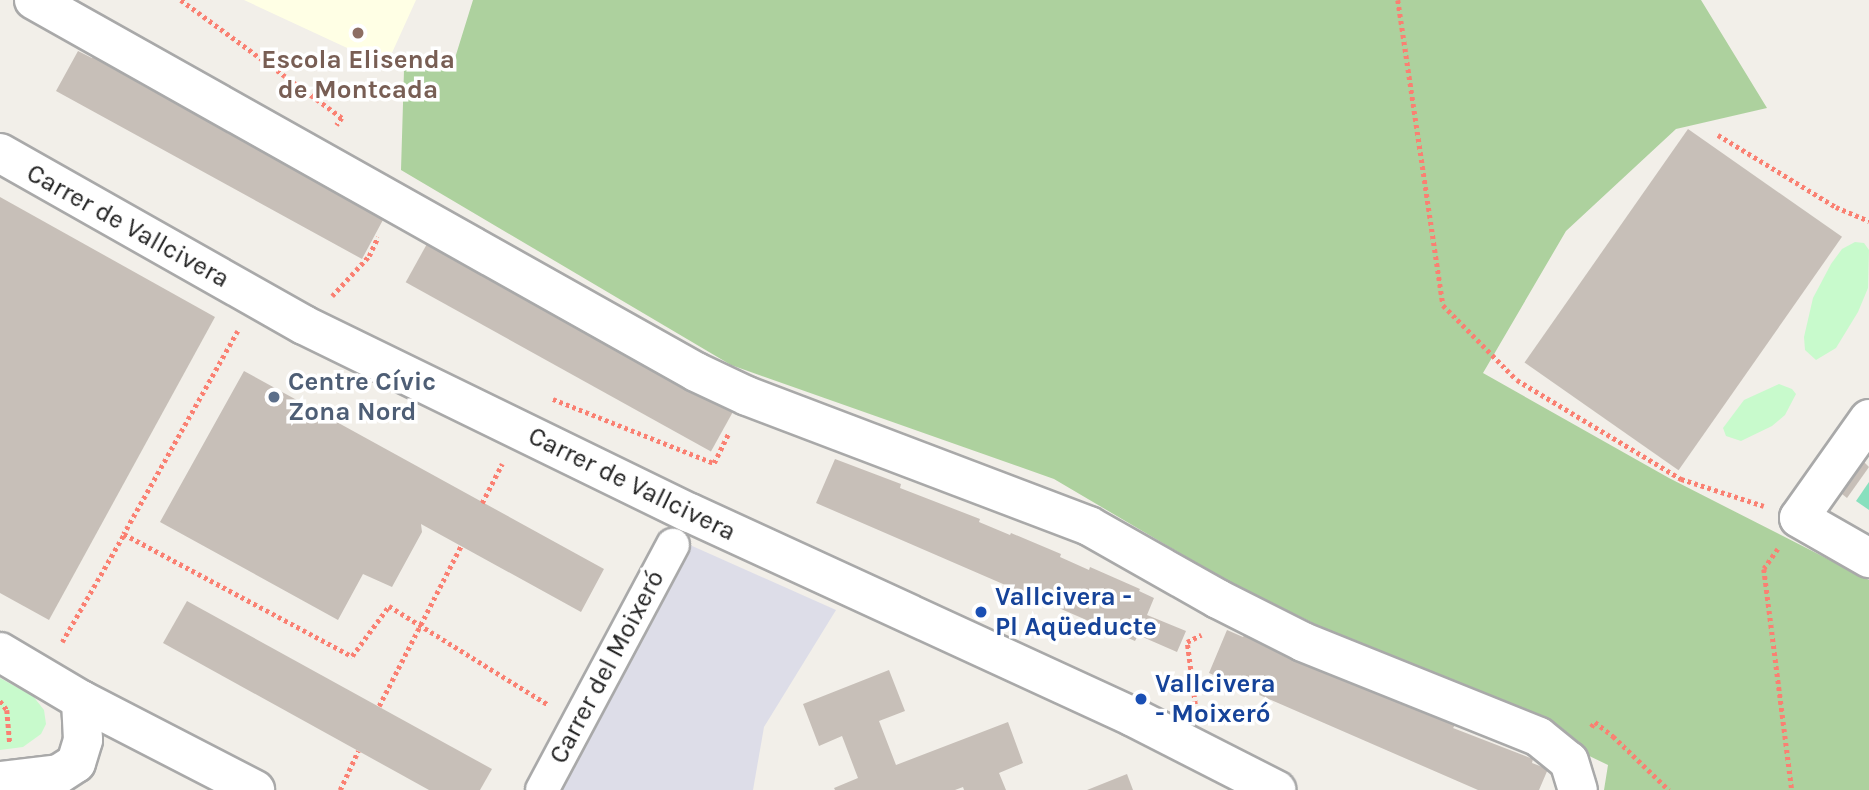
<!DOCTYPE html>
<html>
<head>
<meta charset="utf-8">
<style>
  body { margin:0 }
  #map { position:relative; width:1869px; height:790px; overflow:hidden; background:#f2efe9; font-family:Karla,sans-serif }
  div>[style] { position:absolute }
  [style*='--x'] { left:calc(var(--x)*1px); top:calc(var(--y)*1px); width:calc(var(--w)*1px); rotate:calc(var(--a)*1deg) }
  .education>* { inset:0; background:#ffffe5 }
  .forest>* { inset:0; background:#add19e }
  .park>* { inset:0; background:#c8facc }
  .pitch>* { inset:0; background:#88e0be }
  .plaza>* { inset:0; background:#dddde8 }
  .building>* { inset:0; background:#c7bfb8; transform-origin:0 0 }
  .path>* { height:4.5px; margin-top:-2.25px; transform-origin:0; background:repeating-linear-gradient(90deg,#fa8072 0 3.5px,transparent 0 7px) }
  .roads { filter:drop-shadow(2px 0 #a9a9a9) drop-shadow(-2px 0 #a9a9a9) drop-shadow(0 2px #a9a9a9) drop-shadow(0 -2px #a9a9a9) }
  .pedestrian>* { height:32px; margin:-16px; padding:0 16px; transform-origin:16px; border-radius:16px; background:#fff }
  .minor>* { height:38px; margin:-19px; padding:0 19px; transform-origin:19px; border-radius:19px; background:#fff }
  .dots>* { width:19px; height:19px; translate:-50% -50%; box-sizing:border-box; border:4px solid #fff; border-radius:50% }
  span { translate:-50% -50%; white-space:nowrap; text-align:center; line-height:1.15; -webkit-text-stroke:7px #fff; paint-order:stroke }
  .education-label { font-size:26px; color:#785e54; font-weight:700 }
  .street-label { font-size:26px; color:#222 }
  .service-label { font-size:26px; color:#4e5e75; font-weight:700 }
  .left { translate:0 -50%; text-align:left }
  .transit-label { font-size:26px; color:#164399; font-weight:700 }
</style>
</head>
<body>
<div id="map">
  <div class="education">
    <i style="clip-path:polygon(244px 0,416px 0,386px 66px)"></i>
  </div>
  <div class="forest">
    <i style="clip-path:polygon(473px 0,1701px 0,1767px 108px,1676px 129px,1566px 231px,1483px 373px,1669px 478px,1869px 580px,1869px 790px,1604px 790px,1608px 765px,1234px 585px,1054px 479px,731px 365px,401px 170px,404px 70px,455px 58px)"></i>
  </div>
  <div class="park">
    <i style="clip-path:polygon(1855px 242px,1864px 243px,1869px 250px,1868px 288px,1858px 312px,1836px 348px,1816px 360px,1805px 350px,1804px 337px,1813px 298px,1831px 264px,1842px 249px)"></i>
    <i style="clip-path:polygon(1779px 384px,1792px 389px,1796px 394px,1785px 415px,1772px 426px,1741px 441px,1726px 436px,1723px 428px,1744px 400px)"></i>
    <i style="clip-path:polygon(0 678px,33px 696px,44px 710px,46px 724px,41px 734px,23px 747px,0 750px)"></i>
  </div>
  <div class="pitch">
    <i style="clip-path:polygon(1869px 482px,1869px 510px,1856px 501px)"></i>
  </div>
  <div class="plaza">
    <i style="clip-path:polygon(690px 545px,836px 610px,764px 727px,753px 790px,561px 790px)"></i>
  </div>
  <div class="building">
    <i style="clip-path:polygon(78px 51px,92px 58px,94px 55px,142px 81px,140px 84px,168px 99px,169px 97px,384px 218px,362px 259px,56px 91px)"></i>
    <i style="left:1688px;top:129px;width:188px;height:285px;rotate:35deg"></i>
    <i style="clip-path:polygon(0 197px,215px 317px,49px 620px,0 593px)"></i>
    <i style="left:428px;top:242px;width:349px;height:46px;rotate:29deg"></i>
    <i style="clip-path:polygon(244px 371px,604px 569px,581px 612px,421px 524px,422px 532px,392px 587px,363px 574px,338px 620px,160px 522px)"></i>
    <i style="clip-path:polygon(835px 459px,901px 484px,900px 488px,980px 519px,979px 522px,1010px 535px,1011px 533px,1061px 554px,1060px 557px,1089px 570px,1090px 567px,1140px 589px,1139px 591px,1154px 598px,1147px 615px,1186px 631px,1177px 652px,1138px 635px,1135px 641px,816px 503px)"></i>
    <i style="clip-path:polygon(1861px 459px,1869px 467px,1847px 498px,1837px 490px)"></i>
    <i style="clip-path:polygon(187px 601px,492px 769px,480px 790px,429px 790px,163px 643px)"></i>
    <i style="clip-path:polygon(1227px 630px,1243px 637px,1245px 634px,1293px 659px,1455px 725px,1453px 728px,1533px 759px,1532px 763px,1548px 769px,1539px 790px,1478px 790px,1209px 673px)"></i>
    <i style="clip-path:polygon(889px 670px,905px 711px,879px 721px,896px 765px,1008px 722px,1023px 763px,999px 773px,1006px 790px,964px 790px,963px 787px,955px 790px,835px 790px,834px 788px,858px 778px,842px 736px,819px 746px,803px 704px)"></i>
    <i style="clip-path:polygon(1127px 774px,1133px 790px,1087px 790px)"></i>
  </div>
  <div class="path">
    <i style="--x:181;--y:0;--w:200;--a:36.2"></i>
    <i style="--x:342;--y:118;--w:9;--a:126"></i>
    <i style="--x:1398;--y:0;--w:308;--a:81.6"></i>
    <i style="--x:1443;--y:305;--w:105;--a:45.4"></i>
    <i style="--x:1517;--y:380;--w:192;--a:31.1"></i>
    <i style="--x:1681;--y:479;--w:87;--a:18"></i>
    <i style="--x:1718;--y:135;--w:138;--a:31.4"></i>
    <i style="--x:1836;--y:207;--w:36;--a:23"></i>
    <i style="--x:332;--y:296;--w:54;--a:-47.2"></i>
    <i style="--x:369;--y:256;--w:21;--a:-65"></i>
    <i style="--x:238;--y:331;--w:233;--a:119.3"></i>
    <i style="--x:124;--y:534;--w:259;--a:28.2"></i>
    <i style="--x:352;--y:656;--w:62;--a:-53.5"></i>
    <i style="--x:389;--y:606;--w:186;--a:31.8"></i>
    <i style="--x:553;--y:399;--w:173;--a:21.7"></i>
    <i style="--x:714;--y:463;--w:34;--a:-64"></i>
    <i style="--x:482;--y:503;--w:44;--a:-62.9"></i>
    <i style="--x:1778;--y:549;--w:24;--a:125"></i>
    <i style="--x:1764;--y:569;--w:223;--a:82.8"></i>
    <i style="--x:62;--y:642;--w:125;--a:-60.1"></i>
    <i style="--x:0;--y:701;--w:11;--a:52"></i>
    <i style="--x:7;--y:710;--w:32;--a:85"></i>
    <i style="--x:1195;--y:704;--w:63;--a:-97.4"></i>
    <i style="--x:1187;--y:642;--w:16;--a:-27"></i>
    <i style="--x:379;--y:706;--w:180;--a:-62.9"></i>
    <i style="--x:1591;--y:727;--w:6;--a:-51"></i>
    <i style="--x:1595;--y:722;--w:23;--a:38"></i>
    <i style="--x:1613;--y:736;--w:78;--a:44"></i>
    <i style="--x:340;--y:790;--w:43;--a:-65.2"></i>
  </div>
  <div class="roads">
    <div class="pedestrian">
      <i style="--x:542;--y:790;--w:278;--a:-61.9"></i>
    </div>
    <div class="minor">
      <i style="--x:34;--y:0;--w:759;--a:29.33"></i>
      <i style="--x:696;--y:372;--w:56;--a:25.2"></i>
      <i style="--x:747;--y:396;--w:366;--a:20.8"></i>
      <i style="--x:1089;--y:526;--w:148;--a:29.5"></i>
      <i style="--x:1218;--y:599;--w:95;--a:26.8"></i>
      <i style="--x:1303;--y:642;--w:254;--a:21.9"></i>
      <i style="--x:1539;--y:737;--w:38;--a:39"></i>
      <i style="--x:1569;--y:761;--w:30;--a:73"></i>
      <i style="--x:0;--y:153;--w:349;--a:29.5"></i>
      <i style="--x:304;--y:325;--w:429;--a:26"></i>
      <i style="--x:690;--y:513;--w:488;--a:24.7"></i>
      <i style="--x:1133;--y:717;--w:161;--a:27"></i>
      <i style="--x:1869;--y:419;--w:121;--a:125.3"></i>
      <i style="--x:1799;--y:518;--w:81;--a:29.7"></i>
      <i style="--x:0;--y:652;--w:94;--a:30.7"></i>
      <i style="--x:81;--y:700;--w:196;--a:27.3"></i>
      <i style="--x:0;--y:781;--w:59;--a:-6.8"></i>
      <i style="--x:59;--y:774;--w:20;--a:-33"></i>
      <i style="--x:76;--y:763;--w:24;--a:-73"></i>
      <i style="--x:83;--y:740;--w:40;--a:-92.9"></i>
    </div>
  </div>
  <div class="dots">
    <i style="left:358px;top:33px;background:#8d6e63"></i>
    <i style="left:274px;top:397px;background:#5c6f8a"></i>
    <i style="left:981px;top:612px;background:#1a4fb4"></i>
    <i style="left:1141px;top:699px;background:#1a4fb4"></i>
  </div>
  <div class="education-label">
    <span style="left:358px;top:75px">Escola Elisenda<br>de Montcada</span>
  </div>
  <div class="street-label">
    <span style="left:128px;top:226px;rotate:29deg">Carrer de Vallcivera</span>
    <span style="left:632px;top:484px;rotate:26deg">Carrer de Vallcivera</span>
    <span style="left:607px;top:667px;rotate:-62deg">Carrer del Moixeró</span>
  </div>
  <div class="service-label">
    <span class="left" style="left:288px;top:397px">Centre Cívic<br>Zona Nord</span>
  </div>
  <div class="transit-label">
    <span class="left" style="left:995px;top:612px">Vallcivera -<br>Pl Aqüeducte</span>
    <span class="left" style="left:1155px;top:699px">Vallcivera<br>- Moixeró</span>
  </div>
</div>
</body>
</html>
